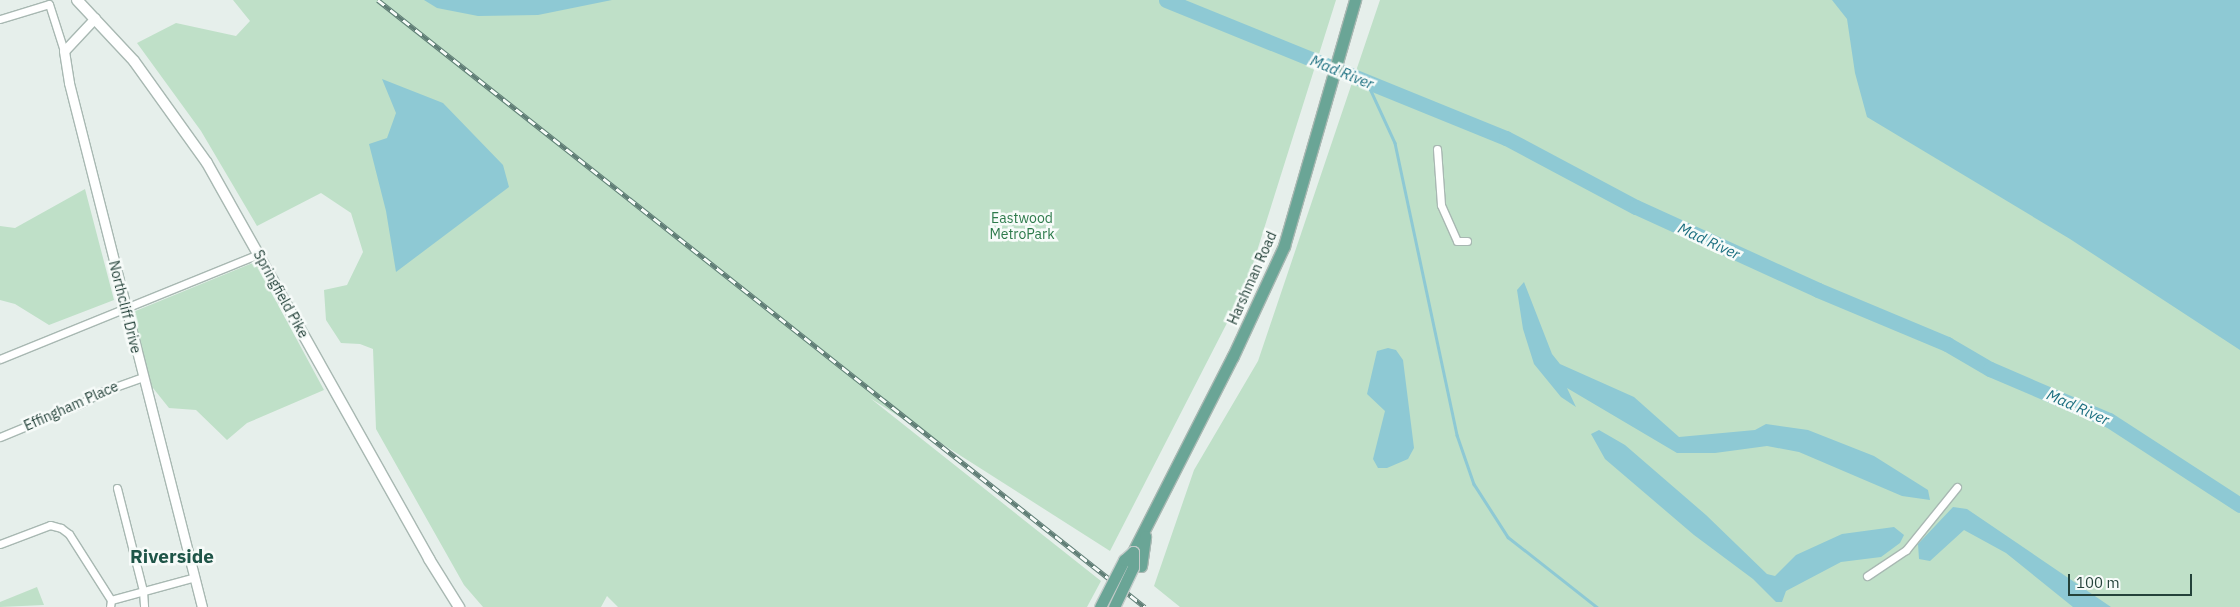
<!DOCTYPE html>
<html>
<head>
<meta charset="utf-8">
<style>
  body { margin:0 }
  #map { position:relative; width:2240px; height:607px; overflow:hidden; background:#e6efeb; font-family:"IBM Plex Sans",sans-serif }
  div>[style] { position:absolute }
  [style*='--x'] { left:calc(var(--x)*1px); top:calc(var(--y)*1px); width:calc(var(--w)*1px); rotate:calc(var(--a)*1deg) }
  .green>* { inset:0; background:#bfe0c8 }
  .water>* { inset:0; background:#8ec9d4 }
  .stream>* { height:2.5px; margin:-1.25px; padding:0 1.25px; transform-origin:1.25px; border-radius:1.25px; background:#8ec9d4 }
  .river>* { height:15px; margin:-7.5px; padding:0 7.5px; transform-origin:7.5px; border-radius:7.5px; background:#8ec9d4 }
  .roads { filter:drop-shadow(1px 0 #a8b8b2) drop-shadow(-1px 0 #a8b8b2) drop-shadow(0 1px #a8b8b2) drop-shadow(0 -1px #a8b8b2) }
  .minor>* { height:7px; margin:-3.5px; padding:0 3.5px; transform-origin:3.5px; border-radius:3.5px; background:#fff }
  .tertiary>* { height:9px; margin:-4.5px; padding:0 4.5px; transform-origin:4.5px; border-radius:4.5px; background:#fff }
  .secondary>* { height:10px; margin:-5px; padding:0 5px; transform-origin:5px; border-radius:5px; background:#fff }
  .primary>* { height:11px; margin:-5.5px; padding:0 5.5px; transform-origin:5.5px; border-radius:5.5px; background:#6aa596 }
  .rail>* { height:4.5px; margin-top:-2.25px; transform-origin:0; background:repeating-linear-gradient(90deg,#f7fbf9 0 8px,#5f7d75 0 16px); box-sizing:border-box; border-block:1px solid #5f7d75 }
  .bridges { filter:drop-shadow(1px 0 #c2cac8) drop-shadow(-1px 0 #c2cac8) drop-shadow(0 1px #c2cac8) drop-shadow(0 -1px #c2cac8) }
  .primary-bridge>* { height:11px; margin:-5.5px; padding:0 5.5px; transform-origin:5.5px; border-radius:5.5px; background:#6aa596 }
  span { translate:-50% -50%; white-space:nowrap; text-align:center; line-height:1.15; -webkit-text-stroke:5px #f7fbf9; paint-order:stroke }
  .park-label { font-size:14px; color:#2d7a4b }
  .street-label { font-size:14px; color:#24423a }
  .water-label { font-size:15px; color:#1c6f80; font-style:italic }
  .district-label { font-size:19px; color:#1f5548; font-weight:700 }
  .scale { position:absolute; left:2068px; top:574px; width:124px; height:22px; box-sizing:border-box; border:2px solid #24423a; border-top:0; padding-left:6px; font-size:15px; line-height:18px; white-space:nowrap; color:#24423a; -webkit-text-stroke:4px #f7fbf9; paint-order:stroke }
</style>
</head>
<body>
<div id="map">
  <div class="green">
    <i style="clip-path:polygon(233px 0,1336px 0,1246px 286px,1110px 551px,870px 398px,1101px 581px,1087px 607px,618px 607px,607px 596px,601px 607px,483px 607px,464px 585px,376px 429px,373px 349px,360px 344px,341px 343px,326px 320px,324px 290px,347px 285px,363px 252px,351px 213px,321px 193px,257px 226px,201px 131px,137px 43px,176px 23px,236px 36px,250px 21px)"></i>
    <i style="clip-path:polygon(1380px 0,2240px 0,2240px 607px,1180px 607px,1154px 586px,1194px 470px,1258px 361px)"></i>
    <i style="clip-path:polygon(85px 189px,114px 300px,49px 325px,15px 304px,0 300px,0 226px,15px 228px)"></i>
    <i style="clip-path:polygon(255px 262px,324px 390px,247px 423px,227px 440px,196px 410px,169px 408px,149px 383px,133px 312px)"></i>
    <i style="clip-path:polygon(37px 587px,44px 605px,0 607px,0 602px)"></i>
  </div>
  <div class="water">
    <i style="clip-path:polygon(424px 0,612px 0,538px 15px,478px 16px,437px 8px)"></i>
    <i style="clip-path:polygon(1832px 0,2240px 0,2240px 350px,2070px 239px,1867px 117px,1855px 73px,1847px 19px)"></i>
    <i style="clip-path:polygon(382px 79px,443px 103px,503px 165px,509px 187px,396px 272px,386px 211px,369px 144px,387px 138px,396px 113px)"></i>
    <i style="clip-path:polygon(1524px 282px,1552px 354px,1560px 364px,1634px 397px,1679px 437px,1755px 430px,1766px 424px,1808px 430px,1874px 456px,1928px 490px,1930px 500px,1902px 496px,1799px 452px,1767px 446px,1715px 453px,1677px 453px,1567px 388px,1576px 407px,1561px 397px,1534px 364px,1523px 329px,1517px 290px)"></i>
    <i style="clip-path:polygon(1388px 348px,1396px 350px,1403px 360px,1414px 448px,1408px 459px,1387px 468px,1378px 468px,1373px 459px,1385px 411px,1367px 394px,1377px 351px)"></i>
    <i style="clip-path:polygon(1599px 430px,1625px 445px,1706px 515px,1767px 574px,1775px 576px,1796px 555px,1842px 534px,1894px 527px,1904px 535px,1900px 543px,1881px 557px,1841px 562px,1786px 591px,1782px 602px,1776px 602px,1753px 579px,1694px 535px,1605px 459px,1591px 434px)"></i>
    <i style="clip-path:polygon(1953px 507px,1967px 509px,2111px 607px,2073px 607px,2006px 553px,1964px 530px,1930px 561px,1919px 559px,1918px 544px)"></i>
  </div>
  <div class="stream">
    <i style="--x:1367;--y:82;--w:67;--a:65.3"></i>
    <i style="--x:1395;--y:143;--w:299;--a:78"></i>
    <i style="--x:1457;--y:435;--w:52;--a:70.9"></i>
    <i style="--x:1474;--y:484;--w:63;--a:57.3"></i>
    <i style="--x:1508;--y:537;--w:113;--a:38.2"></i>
  </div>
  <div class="river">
    <i style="--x:1166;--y:0;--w:367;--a:22.1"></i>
    <i style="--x:1506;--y:138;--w:147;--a:28"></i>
    <i style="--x:1636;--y:207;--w:200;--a:24.5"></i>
    <i style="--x:1818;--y:290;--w:140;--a:22.7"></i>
    <i style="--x:1947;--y:344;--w:50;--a:30.2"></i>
    <i style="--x:1990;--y:369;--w:129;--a:23.2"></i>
    <i style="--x:2109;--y:420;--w:156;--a:33"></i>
  </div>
  <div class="roads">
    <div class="minor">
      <i style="--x:0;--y:19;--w:51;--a:-17"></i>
      <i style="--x:49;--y:4;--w:49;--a:72.3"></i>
      <i style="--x:1437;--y:149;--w:56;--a:85.9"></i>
      <i style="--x:1441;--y:205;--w:39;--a:66"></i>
      <i style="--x:1457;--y:241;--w:10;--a:0"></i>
      <i style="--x:0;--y:359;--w:279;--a:-22.1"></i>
      <i style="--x:0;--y:437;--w:89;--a:-22.5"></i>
      <i style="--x:82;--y:403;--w:22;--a:-30"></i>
      <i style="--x:101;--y:392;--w:45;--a:-19.7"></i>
      <i style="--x:117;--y:488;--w:106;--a:75.8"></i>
      <i style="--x:143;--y:591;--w:16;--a:86"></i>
      <i style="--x:0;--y:544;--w:53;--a:-20.8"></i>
      <i style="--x:50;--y:525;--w:11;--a:15"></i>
      <i style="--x:61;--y:528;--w:10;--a:37"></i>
      <i style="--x:69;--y:534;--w:78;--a:57.5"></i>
      <i style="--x:111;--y:600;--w:7;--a:98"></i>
      <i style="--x:1867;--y:576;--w:47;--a:-33.7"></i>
      <i style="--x:1906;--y:550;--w:81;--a:-51"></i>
      <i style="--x:111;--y:600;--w:87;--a:-15.3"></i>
    </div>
    <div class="tertiary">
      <i style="--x:95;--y:18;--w:45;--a:133.2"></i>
      <i style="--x:64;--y:51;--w:32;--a:81"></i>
      <i style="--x:69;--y:83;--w:541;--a:75.76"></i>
    </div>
    <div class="secondary">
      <i style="--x:77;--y:0;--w:83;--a:46.9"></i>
      <i style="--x:134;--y:61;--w:125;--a:54.4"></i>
      <i style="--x:207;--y:163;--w:454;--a:60.7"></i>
      <i style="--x:429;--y:559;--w:57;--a:58"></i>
    </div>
    <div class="primary">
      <i style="--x:1133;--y:552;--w:220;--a:-63"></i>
      <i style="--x:1233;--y:356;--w:121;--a:-65.1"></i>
      <i style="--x:1284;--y:246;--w:256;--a:-73.9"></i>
      <i style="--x:1141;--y:566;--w:30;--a:-82"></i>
    </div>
  </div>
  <div class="rail">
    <i style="--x:378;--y:0;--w:978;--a:38.36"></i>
  </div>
  <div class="bridges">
    <div class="primary-bridge">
      <i style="--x:1100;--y:607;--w:53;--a:-62.9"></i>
      <i style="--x:1124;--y:560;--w:12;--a:-42"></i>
      <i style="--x:1114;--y:607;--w:44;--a:-64.6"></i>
      <i style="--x:1133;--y:567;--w:15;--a:-90"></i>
    </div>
  </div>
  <div class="park-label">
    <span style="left:1022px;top:226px">Eastwood<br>MetroPark</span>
  </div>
  <div class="street-label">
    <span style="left:1252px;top:278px;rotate:-66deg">Harshman Road</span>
    <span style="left:281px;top:294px;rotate:61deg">Springfield Pike</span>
    <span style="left:125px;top:307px;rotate:76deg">Northcliff Drive</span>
    <span style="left:71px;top:406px;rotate:-24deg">Effingham Place</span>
  </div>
  <div class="water-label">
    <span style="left:1342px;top:72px;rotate:22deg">Mad River</span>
    <span style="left:1709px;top:241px;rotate:25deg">Mad River</span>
    <span style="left:2078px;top:407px;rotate:24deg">Mad River</span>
  </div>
  <div class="district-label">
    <span style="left:172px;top:557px">Riverside</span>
  </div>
  <div class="scale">100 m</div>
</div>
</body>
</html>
